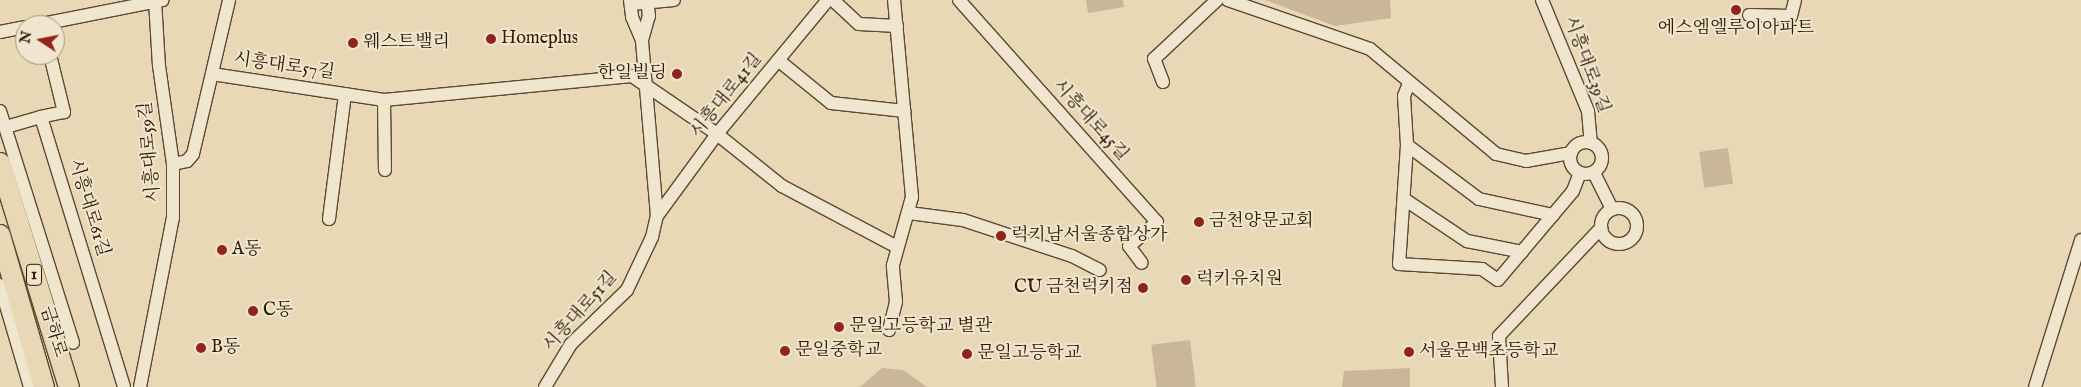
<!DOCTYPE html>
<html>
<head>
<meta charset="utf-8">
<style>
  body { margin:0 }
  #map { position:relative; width:2081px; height:387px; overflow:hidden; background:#e8d8b6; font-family:"IM FELL English","Noto Serif KR",serif }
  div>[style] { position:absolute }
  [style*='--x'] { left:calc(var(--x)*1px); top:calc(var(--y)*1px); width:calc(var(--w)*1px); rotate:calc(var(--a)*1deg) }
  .green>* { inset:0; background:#c9b797; transform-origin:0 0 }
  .roads { filter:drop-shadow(1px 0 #5e482e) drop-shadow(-1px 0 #5e482e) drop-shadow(0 1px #5e482e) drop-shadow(0 -1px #5e482e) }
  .street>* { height:12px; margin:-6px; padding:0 6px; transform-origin:6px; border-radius:6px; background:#f0e6d0 }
  .street>.ring { margin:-6px; padding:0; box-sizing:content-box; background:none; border:12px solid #f0e6d0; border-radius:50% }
  .primary>* { height:20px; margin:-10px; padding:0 10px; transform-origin:10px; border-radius:10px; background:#e8d8b6 }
  .dots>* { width:14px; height:14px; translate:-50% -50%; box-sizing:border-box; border:2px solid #f0e6d0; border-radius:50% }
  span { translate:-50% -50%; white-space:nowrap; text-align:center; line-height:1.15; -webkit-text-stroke:4px #f0e6d0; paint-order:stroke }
  .shield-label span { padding:1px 4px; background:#f0e6d0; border:1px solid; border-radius:4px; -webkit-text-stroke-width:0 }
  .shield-label { font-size:16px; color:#301801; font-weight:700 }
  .poi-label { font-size:18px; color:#301801 }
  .left { translate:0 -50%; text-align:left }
  .right { translate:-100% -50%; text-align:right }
  .street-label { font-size:18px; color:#301801 }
  .north { position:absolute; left:15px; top:15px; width:50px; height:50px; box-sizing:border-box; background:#f0e6d0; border:1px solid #a3947d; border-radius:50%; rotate:281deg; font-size:14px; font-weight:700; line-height:20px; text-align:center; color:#301801 }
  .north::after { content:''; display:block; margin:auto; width:18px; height:22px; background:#8f2418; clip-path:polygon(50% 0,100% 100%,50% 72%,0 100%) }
</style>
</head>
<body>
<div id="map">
  <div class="green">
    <i style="clip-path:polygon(1086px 0,1123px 0,1124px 7px,1088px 13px)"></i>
    <i style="clip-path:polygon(1265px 0,1390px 0,1391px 18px,1335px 26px)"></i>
    <i style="left:1728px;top:148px;width:36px;height:29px;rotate:82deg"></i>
    <i style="left:1190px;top:340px;width:47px;height:39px;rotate:83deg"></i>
    <i style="clip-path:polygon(882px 368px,903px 370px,927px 387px,860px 387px)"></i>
    <i style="clip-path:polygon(1410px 368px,1410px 387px,1342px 387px,1344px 371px)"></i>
  </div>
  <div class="roads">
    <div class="street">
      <i style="--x:630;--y:0;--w:17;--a:83"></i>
      <i style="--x:632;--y:17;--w:25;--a:67"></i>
      <i style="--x:833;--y:0;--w:35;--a:43"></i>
      <i style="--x:859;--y:24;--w:38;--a:3"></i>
      <i style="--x:959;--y:0;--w:297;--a:48.3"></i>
      <i style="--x:1157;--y:222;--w:37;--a:139"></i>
      <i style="--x:1129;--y:246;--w:21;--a:53"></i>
      <i style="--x:1228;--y:0;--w:150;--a:19"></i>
      <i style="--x:1370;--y:49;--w:164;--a:39.8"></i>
      <i style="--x:1496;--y:154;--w:31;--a:13"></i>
      <i style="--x:1526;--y:161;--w:46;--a:-10.1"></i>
      <i style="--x:1542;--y:0;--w:120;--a:67.5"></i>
      <i style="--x:1588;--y:111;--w:32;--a:85"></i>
      <i style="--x:631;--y:4;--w:43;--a:-5.3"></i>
      <i style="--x:1749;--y:15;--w:42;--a:1.4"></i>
      <i style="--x:1791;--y:16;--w:16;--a:-76"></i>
      <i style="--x:37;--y:25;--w:128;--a:-11.2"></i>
      <i style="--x:0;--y:32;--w:25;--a:-11"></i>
      <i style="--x:50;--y:55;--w:59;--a:76.2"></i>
      <i style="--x:64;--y:112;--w:24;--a:168"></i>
      <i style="--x:41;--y:117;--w:282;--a:72.9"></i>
      <i style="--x:778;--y:60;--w:68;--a:39.1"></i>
      <i style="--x:831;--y:103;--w:74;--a:6.2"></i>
      <i style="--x:212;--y:74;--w:174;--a:8.6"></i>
      <i style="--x:384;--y:100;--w:249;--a:-5.5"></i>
      <i style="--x:632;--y:76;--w:103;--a:34.3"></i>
      <i style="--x:717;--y:134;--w:83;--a:38.7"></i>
      <i style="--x:782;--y:186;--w:130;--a:27.9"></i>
      <i style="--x:1163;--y:82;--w:25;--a:-111"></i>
      <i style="--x:1154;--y:59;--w:86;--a:-43.1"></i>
      <i style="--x:1409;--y:83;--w:14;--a:111"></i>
      <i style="--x:1404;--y:96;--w:49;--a:86.5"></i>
      <i style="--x:1407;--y:145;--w:119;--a:93.8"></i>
      <i style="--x:1399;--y:264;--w:83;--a:3.4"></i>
      <i style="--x:1482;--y:269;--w:19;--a:35"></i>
      <i style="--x:1498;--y:280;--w:116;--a:-49.9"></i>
      <i style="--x:1573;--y:191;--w:19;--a:-69"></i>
      <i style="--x:384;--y:100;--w:70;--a:89.2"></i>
      <i style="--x:0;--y:111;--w:243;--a:72.5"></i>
      <i style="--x:6;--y:127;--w:36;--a:-16"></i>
      <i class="ring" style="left:1570px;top:142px;width:20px;height:20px"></i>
      <i style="--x:1407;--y:145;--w:90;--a:36.9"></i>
      <i style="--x:1479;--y:199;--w:76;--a:12.2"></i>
      <i style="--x:173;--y:164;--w:14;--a:-12"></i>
      <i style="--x:187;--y:161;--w:9;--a:-49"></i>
      <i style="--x:193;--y:154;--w:158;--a:-76.8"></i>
      <i style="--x:1594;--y:173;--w:40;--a:63.4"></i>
      <i style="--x:1404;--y:199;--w:76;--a:33.7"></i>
      <i style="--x:1467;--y:241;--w:56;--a:11.3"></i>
      <i class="ring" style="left:1601px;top:208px;width:24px;height:24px"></i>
      <i style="--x:909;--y:213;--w:54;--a:7.4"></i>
      <i style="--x:963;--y:220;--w:115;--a:18.3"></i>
      <i style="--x:1072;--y:256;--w:31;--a:27"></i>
      <i style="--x:657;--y:216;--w:102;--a:-53.8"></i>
      <i style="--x:717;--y:134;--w:174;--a:-50.4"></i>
      <i style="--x:329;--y:219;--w:126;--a:-82.7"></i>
      <i style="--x:0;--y:285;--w:106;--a:73.6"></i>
      <i style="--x:889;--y:330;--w:29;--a:-76"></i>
      <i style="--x:896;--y:302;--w:37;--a:-95"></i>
      <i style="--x:893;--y:265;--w:71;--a:-74.4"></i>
      <i style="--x:912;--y:197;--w:198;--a:-95.2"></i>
      <i style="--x:140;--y:387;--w:172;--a:-79"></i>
      <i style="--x:173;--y:218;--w:54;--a:-90"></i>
      <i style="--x:173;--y:164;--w:99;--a:-98.1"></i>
      <i style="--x:159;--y:66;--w:66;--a:-93.5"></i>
      <i style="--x:545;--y:387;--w:50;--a:-58.8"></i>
      <i style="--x:571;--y:344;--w:78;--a:-44"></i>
      <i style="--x:627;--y:290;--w:59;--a:-64.7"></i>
      <i style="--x:652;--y:237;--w:22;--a:-77"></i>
      <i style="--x:657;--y:216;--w:177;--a:-94.9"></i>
      <i style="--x:642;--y:40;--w:25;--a:-74"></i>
      <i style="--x:649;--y:16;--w:16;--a:-97"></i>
      <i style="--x:1502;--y:387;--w:51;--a:-93.4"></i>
      <i style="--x:1499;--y:336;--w:149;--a:-46.6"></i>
      <i style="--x:2035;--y:387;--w:154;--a:-72.6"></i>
    </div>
    <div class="primary">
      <i style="--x:0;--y:163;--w:234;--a:72.9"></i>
      <i style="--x:0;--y:235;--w:158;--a:73.9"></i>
    </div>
  </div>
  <div class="dots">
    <i style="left:1736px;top:10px;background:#8f2418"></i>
    <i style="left:491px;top:39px;background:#8f2418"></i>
    <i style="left:353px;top:43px;background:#8f2418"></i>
    <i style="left:677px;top:74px;background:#8f2418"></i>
    <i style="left:1199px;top:222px;background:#8f2418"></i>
    <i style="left:1001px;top:236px;background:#8f2418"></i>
    <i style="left:222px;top:250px;background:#8f2418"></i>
    <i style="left:1186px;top:280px;background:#8f2418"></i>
    <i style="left:1143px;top:288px;background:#8f2418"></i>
    <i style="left:253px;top:311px;background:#8f2418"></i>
    <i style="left:839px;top:327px;background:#8f2418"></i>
    <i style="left:201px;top:348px;background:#8f2418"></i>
    <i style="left:785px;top:351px;background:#8f2418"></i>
    <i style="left:1409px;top:352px;background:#8f2418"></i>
    <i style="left:967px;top:354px;background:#8f2418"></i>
  </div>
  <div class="shield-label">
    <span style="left:34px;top:275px">1</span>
  </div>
  <div class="poi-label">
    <span style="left:1736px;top:29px">에스엠엘루이아파트</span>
    <span class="left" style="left:501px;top:39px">Homeplus</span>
    <span class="left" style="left:363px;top:43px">웨스트밸리</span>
    <span class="right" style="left:667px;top:74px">한일빌딩</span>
    <span class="left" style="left:1209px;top:222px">금천양문교회</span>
    <span class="left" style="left:1011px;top:236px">럭키남서울종합상가</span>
    <span class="left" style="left:232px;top:250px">A동</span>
    <span class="left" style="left:1196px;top:280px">럭키유치원</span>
    <span class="right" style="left:1133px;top:288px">CU 금천럭키점</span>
    <span class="left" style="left:263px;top:311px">C동</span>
    <span class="left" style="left:849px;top:327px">문일고등학교 별관</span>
    <span class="left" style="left:211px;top:348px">B동</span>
    <span class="left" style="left:795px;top:351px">문일중학교</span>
    <span class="left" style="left:1419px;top:352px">서울문백초등학교</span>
    <span class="left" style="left:977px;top:354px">문일고등학교</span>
  </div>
  <div class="street-label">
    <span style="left:1586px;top:65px;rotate:70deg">시흥대로39길</span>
    <span style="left:284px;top:67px;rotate:8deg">시흥대로57길</span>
    <span style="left:727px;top:96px;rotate:-51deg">시흥대로41길</span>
    <span style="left:1090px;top:121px;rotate:48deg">시흥대로45길</span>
    <span style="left:151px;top:152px;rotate:-95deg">시흥대로59길</span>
    <span style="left:88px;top:208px;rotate:73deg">시흥대로61길</span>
    <span style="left:581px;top:312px;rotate:-48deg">시흥대로51길</span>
    <span style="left:52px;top:332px;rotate:73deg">금하로</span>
  </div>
  <div class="north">N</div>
</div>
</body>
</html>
